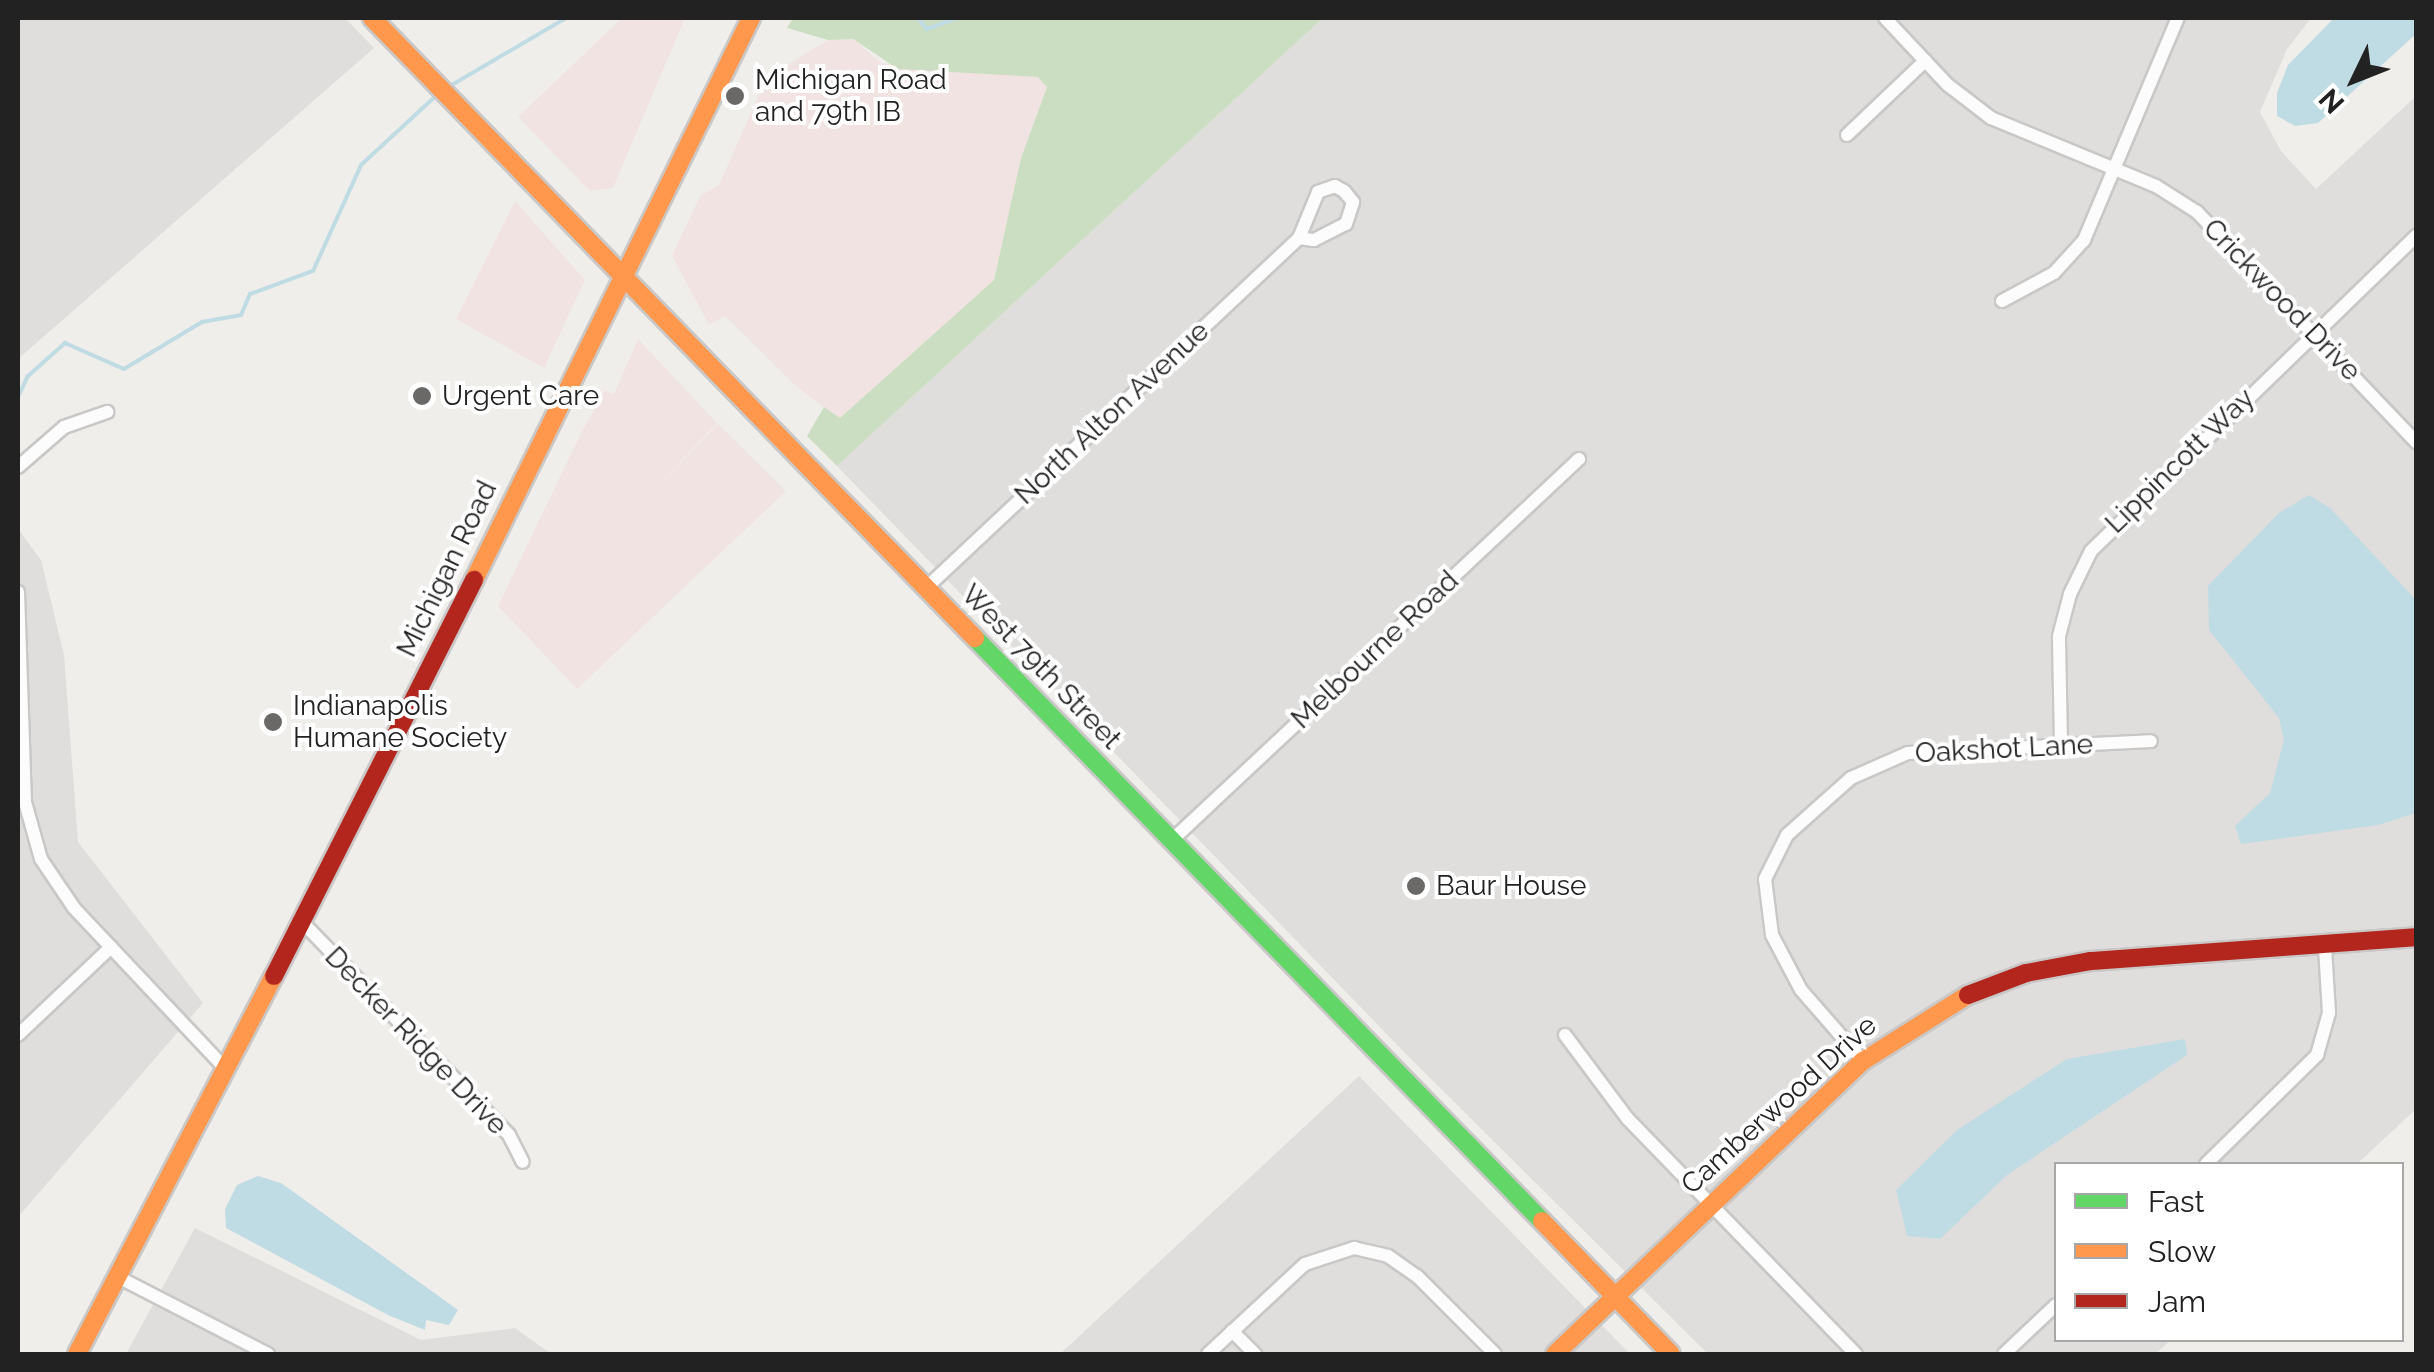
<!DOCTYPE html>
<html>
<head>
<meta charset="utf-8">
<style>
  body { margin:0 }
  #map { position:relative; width:2434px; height:1372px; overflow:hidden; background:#f0eeeb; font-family:Raleway,sans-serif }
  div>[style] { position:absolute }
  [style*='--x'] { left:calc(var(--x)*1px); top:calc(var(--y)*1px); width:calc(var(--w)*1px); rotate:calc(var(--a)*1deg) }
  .residential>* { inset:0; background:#dfdedc }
  .commercial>* { inset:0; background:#f1e3e1 }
  .forest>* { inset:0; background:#cbdec1 }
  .water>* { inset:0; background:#bfdbe3 }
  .stream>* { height:4px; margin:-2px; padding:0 2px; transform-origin:2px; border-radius:2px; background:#bfdbe3 }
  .roads { filter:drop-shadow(2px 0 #c9c8c7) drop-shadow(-2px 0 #c9c8c7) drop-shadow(0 2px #c9c8c7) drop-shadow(0 -2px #c9c8c7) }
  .street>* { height:12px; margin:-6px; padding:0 6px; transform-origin:6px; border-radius:6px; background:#fdfcfc }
  .fast>* { height:18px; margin:-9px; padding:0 9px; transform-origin:9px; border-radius:9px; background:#63d668 }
  .slow>* { height:18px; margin:-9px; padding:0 9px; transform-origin:9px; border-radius:9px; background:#ff974d }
  .jam>* { height:18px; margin:-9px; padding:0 9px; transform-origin:9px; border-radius:9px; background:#b3261e }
  .dots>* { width:28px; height:28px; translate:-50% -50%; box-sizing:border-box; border:5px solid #fff; border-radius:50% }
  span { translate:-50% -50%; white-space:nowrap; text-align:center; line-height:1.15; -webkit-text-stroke:8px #fff; paint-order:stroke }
  .poi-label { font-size:28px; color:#222 }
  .left { translate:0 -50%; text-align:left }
  .street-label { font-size:28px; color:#222 }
  .frame { position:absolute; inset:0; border:20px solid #222; pointer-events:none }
  .legend { position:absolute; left:2054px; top:1162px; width:350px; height:180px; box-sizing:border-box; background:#fff; border:2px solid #a7a7a7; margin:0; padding:12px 18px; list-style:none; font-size:30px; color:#222 }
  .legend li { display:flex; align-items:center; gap:20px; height:50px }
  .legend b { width:50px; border:2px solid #a7a7a7 }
  .north { position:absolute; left:2304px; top:30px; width:100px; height:100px; -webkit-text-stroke:8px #fff; paint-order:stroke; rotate:227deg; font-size:28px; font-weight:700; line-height:40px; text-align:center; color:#222 }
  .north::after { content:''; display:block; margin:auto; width:35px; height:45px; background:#222; clip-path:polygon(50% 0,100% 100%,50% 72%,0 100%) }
</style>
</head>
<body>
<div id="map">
  <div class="residential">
    <i style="clip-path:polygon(18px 18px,345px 18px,374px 48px,18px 359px)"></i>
    <i style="clip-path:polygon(1323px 18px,2311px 18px,2287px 49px,2260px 112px,2281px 151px,2316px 189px,2416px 96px,2416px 1109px,2357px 1164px,2056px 1164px,2056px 1340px,2171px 1340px,2155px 1354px,1708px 1354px,1406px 1054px,837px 466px)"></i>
    <i style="clip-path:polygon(18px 529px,41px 560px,64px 655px,78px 842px,203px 1003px,18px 1217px)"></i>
    <i style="clip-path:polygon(1359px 1076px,1630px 1354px,1060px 1354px)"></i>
    <i style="clip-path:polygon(195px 1228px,421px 1340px,515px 1328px,551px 1354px,126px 1354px)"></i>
  </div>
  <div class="commercial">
    <i style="clip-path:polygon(622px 18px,685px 18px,613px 188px,590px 191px,518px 117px)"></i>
    <i style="clip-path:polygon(853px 39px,881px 63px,1039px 77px,1047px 87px,1021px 158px,994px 280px,839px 419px,797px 387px,725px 316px,709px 325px,672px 256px,700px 196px,719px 185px,767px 77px,828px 40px)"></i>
    <i style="clip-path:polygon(515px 201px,585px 280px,544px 368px,456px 319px)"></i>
    <i style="clip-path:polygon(638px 339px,717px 423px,645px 499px,718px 424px,786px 491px,577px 689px,498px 606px,581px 433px,605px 390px,614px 394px)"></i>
  </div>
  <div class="forest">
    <i style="clip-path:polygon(793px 18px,1323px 18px,837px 466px,807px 436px,824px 407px,840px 418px,994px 280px,1021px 158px,1047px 87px,1038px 77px,898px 69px,853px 39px,828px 40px,787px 28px)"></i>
  </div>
  <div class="water">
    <i style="clip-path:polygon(2334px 18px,2416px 18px,2416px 34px,2318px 123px,2295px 126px,2277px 116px,2277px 93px,2288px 65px)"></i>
    <i style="clip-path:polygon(2309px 495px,2330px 508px,2416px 600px,2416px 813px,2378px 825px,2241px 844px,2235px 826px,2270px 793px,2284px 740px,2279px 718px,2209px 630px,2208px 586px,2279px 513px)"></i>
    <i style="clip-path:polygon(2185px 1039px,2187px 1055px,2007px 1175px,1940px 1239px,1907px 1236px,1896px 1190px,1957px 1130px,2067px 1059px)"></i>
    <i style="clip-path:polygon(258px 1176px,281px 1183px,458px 1310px,449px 1325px,426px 1320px,425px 1330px,388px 1315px,226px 1228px,225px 1209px,237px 1185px)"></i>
  </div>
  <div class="stream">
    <i style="--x:918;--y:18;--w:14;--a:51"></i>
    <i style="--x:927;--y:29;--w:33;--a:-20"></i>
    <i style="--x:450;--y:86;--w:134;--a:-30.4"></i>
    <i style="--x:18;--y:397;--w:23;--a:-65"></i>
    <i style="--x:28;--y:376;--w:50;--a:-41.7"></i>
    <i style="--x:65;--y:343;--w:64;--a:23.8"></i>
    <i style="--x:124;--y:369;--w:91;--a:-31.1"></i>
    <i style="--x:202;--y:322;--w:40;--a:-10"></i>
    <i style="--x:241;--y:315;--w:23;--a:-67"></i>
    <i style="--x:250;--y:294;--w:67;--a:-20.1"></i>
    <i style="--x:313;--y:271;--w:116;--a:-65.6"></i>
    <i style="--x:361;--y:165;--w:105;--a:-42.7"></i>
  </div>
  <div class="roads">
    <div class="street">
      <i style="--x:1885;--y:18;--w:92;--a:46.8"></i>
      <i style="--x:1948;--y:85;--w:54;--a:37.5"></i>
      <i style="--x:1991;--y:118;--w:178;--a:22.4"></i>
      <i style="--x:2156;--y:186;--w:49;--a:32.4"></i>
      <i style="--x:2197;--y:212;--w:318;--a:46.4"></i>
      <i style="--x:1847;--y:135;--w:108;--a:-43.5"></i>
      <i style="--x:2002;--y:301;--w:59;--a:-28.3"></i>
      <i style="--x:2054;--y:273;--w:45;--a:-47.7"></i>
      <i style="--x:2084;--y:240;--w:241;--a:-67.1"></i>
      <i style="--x:18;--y:467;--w:61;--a:-41"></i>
      <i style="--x:64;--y:427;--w:46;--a:-19.2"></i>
      <i style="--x:926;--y:588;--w:511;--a:-43.18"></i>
      <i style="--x:1299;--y:238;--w:15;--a:8"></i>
      <i style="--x:1314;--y:240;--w:36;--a:-27"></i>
      <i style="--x:1346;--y:224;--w:23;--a:-72"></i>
      <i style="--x:1353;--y:202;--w:14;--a:-129"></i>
      <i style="--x:1344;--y:191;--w:10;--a:-151"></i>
      <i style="--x:1335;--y:186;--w:18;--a:161"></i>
      <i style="--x:1318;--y:192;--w:50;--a:112.4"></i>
      <i style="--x:18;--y:592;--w:210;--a:88.1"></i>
      <i style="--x:25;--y:802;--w:59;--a:74.3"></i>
      <i style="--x:41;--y:859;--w:59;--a:56"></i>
      <i style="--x:74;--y:908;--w:217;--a:46.7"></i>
      <i style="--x:2061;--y:744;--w:108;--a:-91.1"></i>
      <i style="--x:2059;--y:636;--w:43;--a:-75.3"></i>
      <i style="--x:2070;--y:594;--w:48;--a:-64"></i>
      <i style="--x:2091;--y:551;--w:453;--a:-44.1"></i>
      <i style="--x:1171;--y:841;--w:559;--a:-43.11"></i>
      <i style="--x:304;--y:924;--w:294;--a:45.8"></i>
      <i style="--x:509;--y:1135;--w:30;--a:63"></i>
      <i style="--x:18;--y:1035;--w:128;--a:-43.4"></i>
      <i style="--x:1565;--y:1035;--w:104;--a:53.2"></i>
      <i style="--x:1627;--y:1118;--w:329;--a:45.9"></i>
      <i style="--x:1863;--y:1061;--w:94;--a:-131.1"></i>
      <i style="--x:1801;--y:990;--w:62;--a:-117.8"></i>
      <i style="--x:1772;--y:935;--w:56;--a:-97.1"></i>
      <i style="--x:1765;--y:879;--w:49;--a:-63.4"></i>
      <i style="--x:1787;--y:835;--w:86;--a:-41.7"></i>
      <i style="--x:1851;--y:778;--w:62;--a:-23.7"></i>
      <i style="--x:1908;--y:753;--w:243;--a:-2.8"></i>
      <i style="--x:2206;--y:1164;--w:156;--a:-44.5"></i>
      <i style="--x:2317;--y:1055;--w:44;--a:-74.1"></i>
      <i style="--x:2329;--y:1013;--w:66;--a:-93.5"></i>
      <i style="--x:116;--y:1276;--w:171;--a:27.2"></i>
      <i style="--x:1232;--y:1331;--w:33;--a:45"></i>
      <i style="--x:1208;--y:1354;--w:132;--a:-42.9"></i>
      <i style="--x:1305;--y:1264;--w:52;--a:-18.1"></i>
      <i style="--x:1354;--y:1248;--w:35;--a:13"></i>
      <i style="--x:1388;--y:1256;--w:35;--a:35"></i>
      <i style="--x:1417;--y:1276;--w:110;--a:45"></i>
      <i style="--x:2004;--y:1354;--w:71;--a:-43.3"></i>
    </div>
    <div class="fast">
      <i style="--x:975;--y:638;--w:813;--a:45.8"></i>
    </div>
    <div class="slow">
      <i style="--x:372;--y:18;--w:865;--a:45.8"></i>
      <i style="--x:474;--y:580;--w:627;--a:-63.76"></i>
      <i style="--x:1542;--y:1221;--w:185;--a:45.9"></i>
      <i style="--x:77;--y:1354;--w:426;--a:-62.5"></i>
      <i style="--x:1555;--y:1354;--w:425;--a:-43.6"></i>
      <i style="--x:1863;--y:1061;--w:124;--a:-32.2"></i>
    </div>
    <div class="jam">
      <i style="--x:274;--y:976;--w:444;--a:-63.2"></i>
      <i style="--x:1968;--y:995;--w:62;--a:-20.8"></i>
      <i style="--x:2026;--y:973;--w:66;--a:-10.5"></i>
      <i style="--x:2091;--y:961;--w:326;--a:-4.2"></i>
    </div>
  </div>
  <div class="dots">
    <i style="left:735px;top:96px;background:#6a6968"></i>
    <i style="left:422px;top:396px;background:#6a6968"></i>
    <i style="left:273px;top:722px;background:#6a6968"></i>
    <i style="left:1416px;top:886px;background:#6a6968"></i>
  </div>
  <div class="poi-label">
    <span class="left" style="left:755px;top:96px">Michigan Road<br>and 79th IB</span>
    <span class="left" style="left:442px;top:396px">Urgent Care</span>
    <span class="left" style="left:293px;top:722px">Indianapolis<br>Humane Society</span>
    <span class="left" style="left:1436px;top:886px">Baur House</span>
  </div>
  <div class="street-label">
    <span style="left:2282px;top:300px;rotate:46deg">Crickwood Drive</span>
    <span style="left:1112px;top:413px;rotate:-43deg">North Alton Avenue</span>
    <span style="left:2180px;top:461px;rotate:-44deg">Lippincott Way</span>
    <span style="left:447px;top:569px;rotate:-64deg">Michigan Road</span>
    <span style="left:1375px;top:650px;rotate:-43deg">Melbourne Road</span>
    <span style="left:1041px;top:667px;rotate:46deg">West 79th Street</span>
    <span style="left:2004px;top:749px;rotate:-3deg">Oakshot Lane</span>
    <span style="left:416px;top:1041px;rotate:46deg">Decker Ridge Drive</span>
    <span style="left:1779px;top:1105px;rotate:-42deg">Camberwood Drive</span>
  </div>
  <div class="frame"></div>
  <ul class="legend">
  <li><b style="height:12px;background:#63d668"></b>Fast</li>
  <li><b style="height:12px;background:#ff974d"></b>Slow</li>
  <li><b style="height:12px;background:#b3261e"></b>Jam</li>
  </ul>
  <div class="north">N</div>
</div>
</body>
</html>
